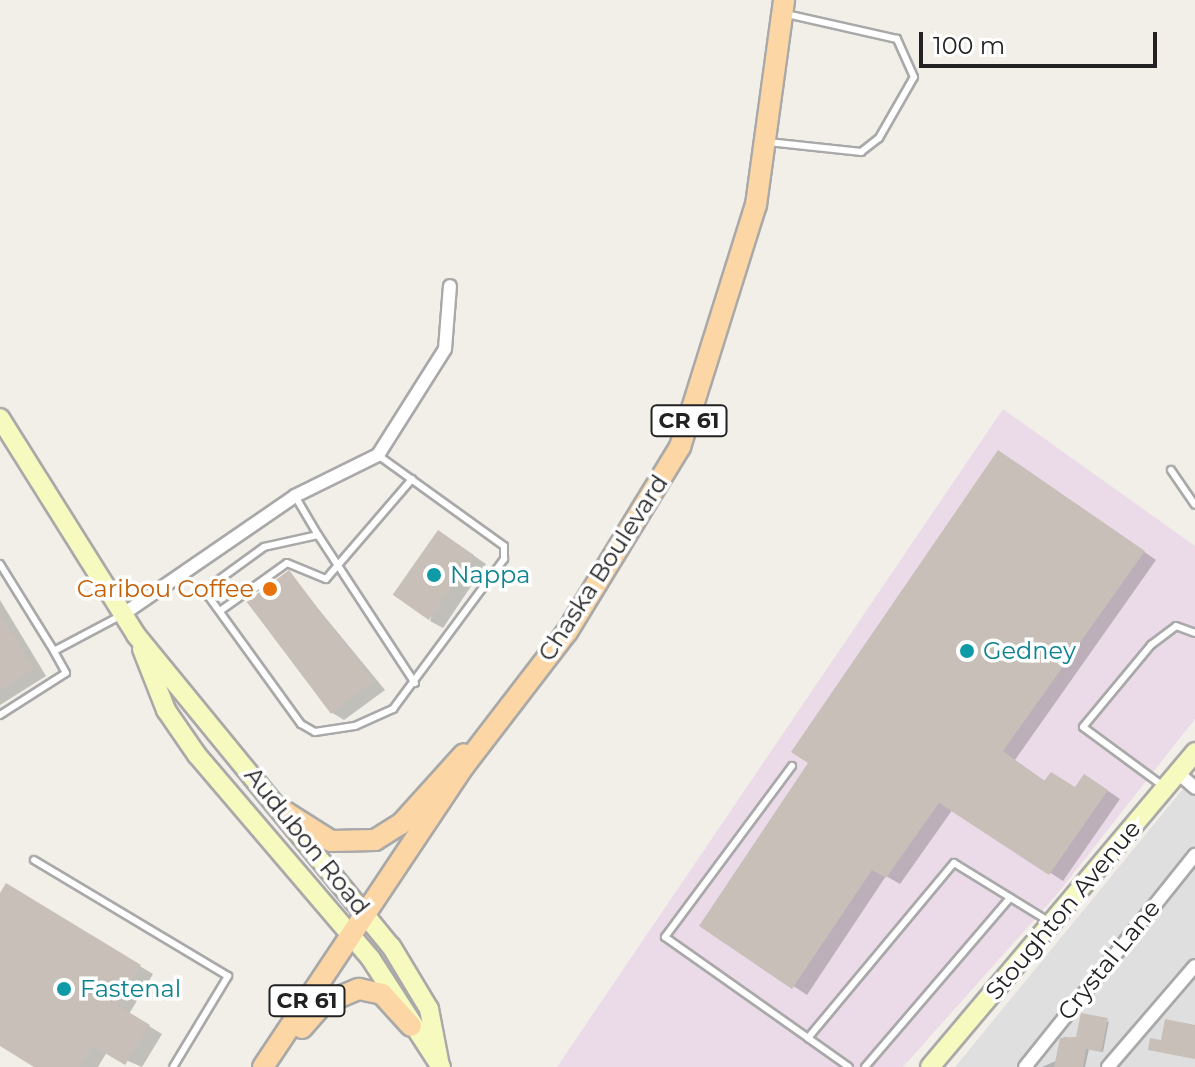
<!DOCTYPE html>
<html>
<head>
<meta charset="utf-8">
<style>
  body { margin:0 }
  #map { position:relative; width:1195px; height:1067px; overflow:hidden; background:#f2efe9; font-family:Montserrat,sans-serif }
  div>[style] { position:absolute }
  [style*='--x'] { left:calc(var(--x)*1px); top:calc(var(--y)*1px); width:calc(var(--w)*1px); rotate:calc(var(--a)*1deg) }
  .residential>* { inset:0; background:#e0dfdf }
  .industrial>* { inset:0; background:#ebdbe8 }
  .shadow>* { inset:0; background:#0003 }
  .building>* { inset:0; background:#c7bfb8; transform-origin:0 0 }
  .roads { filter:drop-shadow(2px 0 #a9a9a9) drop-shadow(-2px 0 #a9a9a9) drop-shadow(0 2px #a9a9a9) drop-shadow(0 -2px #a9a9a9) }
  .lane>* { height:6px; margin:-3px; padding:0 3px; transform-origin:3px; border-radius:3px; background:#fff }
  .street>* { height:12px; margin:-6px; padding:0 6px; transform-origin:6px; border-radius:6px; background:#fff }
  .secondary>* { height:18px; margin:-9px; padding:0 9px; transform-origin:9px; border-radius:9px; background:#f7fabf }
  .primary>* { height:20px; margin:-10px; padding:0 10px; transform-origin:10px; border-radius:10px; background:#fcd6a4 }
  .dots>* { width:22px; height:22px; translate:-50% -50%; box-sizing:border-box; border:4px solid #fff; border-radius:50% }
  span { translate:-50% -50%; white-space:nowrap; text-align:center; line-height:1.15; -webkit-text-stroke:7px #fff; paint-order:stroke }
  .shield-label span { padding:2px 6px; background:#fff; border:2px solid; border-radius:6px; -webkit-text-stroke-width:0 }
  .shield-label { font-size:22px; color:#222; font-weight:700 }
  .street-label { font-size:24px; color:#222 }
  .culture-label { font-size:24px; color:#0d838f }
  .left { translate:0 -50%; text-align:left }
  .food-label { font-size:24px; color:#c56008 }
  .right { translate:-100% -50%; text-align:right }
  .scale { position:absolute; left:919px; top:32px; width:238px; height:36px; box-sizing:border-box; border:4px solid #222; border-top:0; padding-left:10px; font-size:24px; line-height:28px; white-space:nowrap; color:#222; -webkit-text-stroke:6px #fff; paint-order:stroke }
</style>
</head>
<body>
<div id="map">
  <div class="residential">
    <i style="clip-path:polygon(1195px 774px,1195px 1067px,955px 1067px)"></i>
  </div>
  <div class="industrial">
    <i style="clip-path:polygon(1003px 409px,1195px 546px,1195px 719px,1058px 893px,903px 1067px,557px 1067px)"></i>
  </div>
  <div class="shadow">
    <i style="clip-path:polygon(1012px 460px,1156px 560px,1015px 760px,1046px 782px,1076px 789px,1098px 784px,1120px 799px,1063px 881px,953px 809px,900px 884px,886px 876px,807px 995px,701px 925px)"></i>
    <i style="clip-path:polygon(451px 540px,486px 564px,443px 628px,430px 621px)"></i>
    <i style="clip-path:polygon(288px 572px,385px 690px,344px 720px,331px 712px)"></i>
    <i style="clip-path:polygon(0 600px,46px 676px,0 705px)"></i>
    <i style="clip-path:polygon(7px 886px,153px 974px,129px 1014px,162px 1034px,142px 1067px,107px 1052px,98px 1067px,38px 1067px,0 1044px,0 897px)"></i>
    <i style="clip-path:polygon(1109px 1021px,1103px 1052px,1089px 1049px,1085px 1067px,1042px 1067px,1058px 1060px,1064px 1037px,1078px 1039px)"></i>
  </div>
  <div class="building">
    <i style="clip-path:polygon(998px 450px,1145px 551px,1003px 751px,1044px 781px,1051px 772px,1075px 787px,1084px 774px,1108px 790px,1049px 875px,939px 803px,886px 878px,872px 870px,792px 989px,699px 926px,808px 763px,791px 752px)"></i>
    <i style="left:438px;top:530px;width:44px;height:79px;rotate:35deg"></i>
    <i style="left:289px;top:570px;width:140px;height:53px;rotate:53deg"></i>
    <i style="clip-path:polygon(0 615px,35px 669px,0 690px)"></i>
    <i style="clip-path:polygon(6px 883px,141px 965px,117px 1005px,150px 1025px,125px 1065px,93px 1046px,80px 1067px,34px 1067px,0 1046px,0 893px)"></i>
    <i style="clip-path:polygon(1081px 1013px,1108px 1018px,1101px 1052px,1086px 1049px,1083px 1067px,1054px 1067px,1060px 1038px,1076px 1037px)"></i>
    <i style="clip-path:polygon(1165px 1019px,1195px 1025px,1195px 1059px,1148px 1050px,1150px 1038px,1161px 1040px)"></i>
  </div>
  <div class="roads">
    <div class="lane">
      <i style="--x:768;--y:142;--w:94;--a:6.1"></i>
      <i style="--x:861;--y:152;--w:23;--a:-38"></i>
      <i style="--x:879;--y:138;--w:70;--a:-60.2"></i>
      <i style="--x:914;--y:77;--w:42;--a:-114.1"></i>
      <i style="--x:897;--y:39;--w:114;--a:-167.3"></i>
      <i style="--x:1171;--y:470;--w:42;--a:55.6"></i>
      <i style="--x:295;--y:496;--w:45;--a:59.5"></i>
      <i style="--x:318;--y:535;--w:55;--a:167.5"></i>
      <i style="--x:264;--y:547;--w:68;--a:144"></i>
      <i style="--x:209;--y:587;--w:10;--a:90"></i>
      <i style="--x:209;--y:597;--w:157;--a:54.1"></i>
      <i style="--x:301;--y:724;--w:16;--a:30"></i>
      <i style="--x:315;--y:732;--w:40;--a:-8.5"></i>
      <i style="--x:355;--y:726;--w:42;--a:-24.1"></i>
      <i style="--x:393;--y:709;--w:187;--a:-53.5"></i>
      <i style="--x:504;--y:559;--w:13;--a:-90"></i>
      <i style="--x:504;--y:546;--w:155;--a:-144.2"></i>
      <i style="--x:318;--y:535;--w:177;--a:56.8"></i>
      <i style="--x:0;--y:564;--w:102;--a:58.2"></i>
      <i style="--x:54;--y:651;--w:77;--a:-27.9"></i>
      <i style="--x:220;--y:611;--w:82;--a:-35.6"></i>
      <i style="--x:287;--y:563;--w:42;--a:22.3"></i>
      <i style="--x:326;--y:579;--w:132;--a:-49.3"></i>
      <i style="--x:0;--y:715;--w:78;--a:-32.5"></i>
      <i style="--x:66;--y:673;--w:25;--a:-119"></i>
      <i style="--x:792;--y:766;--w:213;--a:126.6"></i>
      <i style="--x:665;--y:937;--w:175;--a:35.2"></i>
      <i style="--x:808;--y:1038;--w:228;--a:-50.2"></i>
      <i style="--x:954;--y:863;--w:113;--a:31.6"></i>
      <i style="--x:1163;--y:786;--w:99;--a:-143.6"></i>
      <i style="--x:1083;--y:727;--w:107;--a:-50.3"></i>
      <i style="--x:1151;--y:645;--w:31;--a:-37"></i>
      <i style="--x:1176;--y:626;--w:20;--a:20"></i>
      <i style="--x:34;--y:860;--w:226;--a:30.9"></i>
      <i style="--x:228;--y:976;--w:106;--a:121.1"></i>
      <i style="--x:808;--y:1038;--w:50;--a:35.3"></i>
      <i style="--x:865;--y:1067;--w:223;--a:-49.4"></i>
    </div>
    <div class="street">
      <i style="--x:122;--y:615;--w:210;--a:-34.5"></i>
      <i style="--x:295;--y:496;--w:93;--a:-26.3"></i>
      <i style="--x:378;--y:455;--w:125;--a:-57.7"></i>
      <i style="--x:445;--y:349;--w:63;--a:-85.5"></i>
      <i style="--x:1178;--y:773;--w:23;--a:41"></i>
      <i style="--x:1025;--y:1067;--w:272;--a:-51.3"></i>
      <i style="--x:1108;--y:1067;--w:133;--a:-49.3"></i>
    </div>
    <div class="secondary">
      <i style="--x:0;--y:418;--w:256;--a:57.9"></i>
      <i style="--x:136;--y:635;--w:402;--a:50.7"></i>
      <i style="--x:391;--y:946;--w:74;--a:58.9"></i>
      <i style="--x:429;--y:1009;--w:58;--a:79.1"></i>
      <i style="--x:142;--y:649;--w:66;--a:68.5"></i>
      <i style="--x:166;--y:710;--w:55;--a:55.4"></i>
      <i style="--x:197;--y:755;--w:268;--a:49.5"></i>
      <i style="--x:371;--y:959;--w:129;--a:57.1"></i>
      <i style="--x:930;--y:1067;--w:412;--a:-49.9"></i>
    </div>
    <div class="primary">
      <i style="--x:282;--y:810;--w:58;--a:32.3"></i>
      <i style="--x:331;--y:841;--w:44;--a:-1.3"></i>
      <i style="--x:375;--y:840;--w:31;--a:-32"></i>
      <i style="--x:401;--y:824;--w:94;--a:-48"></i>
      <i style="--x:302;--y:1028;--w:32;--a:-49"></i>
      <i style="--x:323;--y:1004;--w:39;--a:-23"></i>
      <i style="--x:359;--y:989;--w:24;--a:12"></i>
      <i style="--x:382;--y:994;--w:43;--a:47.8"></i>
      <i style="--x:263;--y:1067;--w:362;--a:-56.3"></i>
      <i style="--x:464;--y:766;--w:169;--a:-52.5"></i>
      <i style="--x:567;--y:632;--w:217;--a:-58.6"></i>
      <i style="--x:680;--y:447;--w:254;--a:-72.6"></i>
      <i style="--x:756;--y:205;--w:207;--a:-82.2"></i>
    </div>
  </div>
  <div class="dots">
    <i style="left:434px;top:575px;background:#0f9aa8"></i>
    <i style="left:270px;top:589px;background:#e8710a"></i>
    <i style="left:967px;top:651px;background:#0f9aa8"></i>
    <i style="left:64px;top:989px;background:#0f9aa8"></i>
  </div>
  <div class="shield-label">
    <span style="left:689px;top:421px">CR 61</span>
    <span style="left:307px;top:1001px">CR 61</span>
  </div>
  <div class="street-label">
    <span style="left:603px;top:568px;rotate:-57deg">Chaska Boulevard</span>
    <span style="left:307px;top:841px;rotate:51deg">Audubon Road</span>
    <span style="left:1063px;top:910px;rotate:-50deg">Stoughton Avenue</span>
    <span style="left:1109px;top:960px;rotate:-51deg">Crystal Lane</span>
  </div>
  <div class="culture-label">
    <span class="left" style="left:450px;top:575px">Nappa</span>
    <span class="left" style="left:983px;top:651px">Gedney</span>
    <span class="left" style="left:80px;top:989px">Fastenal</span>
  </div>
  <div class="food-label">
    <span class="right" style="left:254px;top:589px">Caribou Coffee</span>
  </div>
  <div class="scale">100 m</div>
</div>
</body>
</html>
